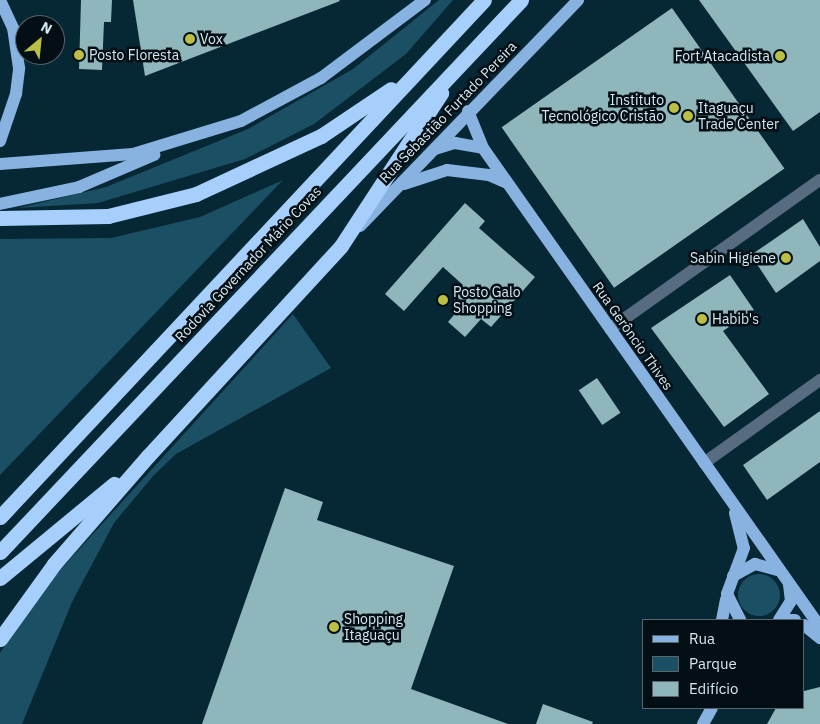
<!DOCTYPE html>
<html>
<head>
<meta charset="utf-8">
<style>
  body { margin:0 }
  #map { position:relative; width:820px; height:724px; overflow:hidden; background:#062734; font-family:"IBM Plex Sans",sans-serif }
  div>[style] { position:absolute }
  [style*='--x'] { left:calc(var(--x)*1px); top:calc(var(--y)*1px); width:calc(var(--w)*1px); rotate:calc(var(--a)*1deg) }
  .green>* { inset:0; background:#1b4f63 }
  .round { border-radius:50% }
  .building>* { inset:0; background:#8eb6bb; transform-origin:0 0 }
  .minor>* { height:12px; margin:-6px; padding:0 6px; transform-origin:6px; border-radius:6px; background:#576b81 }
  .major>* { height:12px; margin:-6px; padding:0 6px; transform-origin:6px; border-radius:6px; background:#88b3e1 }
  .highway>* { height:15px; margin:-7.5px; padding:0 7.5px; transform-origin:7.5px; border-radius:7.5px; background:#a6cffb }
  .dots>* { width:14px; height:14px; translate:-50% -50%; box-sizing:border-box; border:2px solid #030f14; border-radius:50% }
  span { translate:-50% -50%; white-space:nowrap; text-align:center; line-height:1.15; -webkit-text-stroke:5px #030f14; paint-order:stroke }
  .poi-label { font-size:14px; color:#d5e7ef }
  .left { translate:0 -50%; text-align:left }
  .right { translate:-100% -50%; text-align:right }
  .street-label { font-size:14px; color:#d5e7ef }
  .legend { position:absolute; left:642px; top:619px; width:162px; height:90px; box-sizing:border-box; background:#030f14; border:1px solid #57656c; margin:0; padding:6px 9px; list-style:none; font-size:15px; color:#d5e7ef }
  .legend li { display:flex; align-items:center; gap:10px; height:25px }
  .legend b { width:25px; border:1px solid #57656c }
  .north { position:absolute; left:15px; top:15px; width:50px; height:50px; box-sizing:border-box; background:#030f14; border:1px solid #57656c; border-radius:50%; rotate:28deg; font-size:14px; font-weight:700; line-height:20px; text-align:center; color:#d5e7ef }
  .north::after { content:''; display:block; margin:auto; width:18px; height:22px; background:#bbc045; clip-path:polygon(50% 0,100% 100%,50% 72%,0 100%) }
</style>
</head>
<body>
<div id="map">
  <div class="green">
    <i style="clip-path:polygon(439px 0,453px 0,406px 54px,314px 124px,245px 159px,98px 203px,18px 208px,106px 187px,248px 129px,353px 69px)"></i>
    <i style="clip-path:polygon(283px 180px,0 475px,0 239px,111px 238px,200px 217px)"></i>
    <i style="clip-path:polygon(293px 314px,331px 368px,176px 454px,153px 476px,114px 523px,72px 602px,22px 724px,0 724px,0 653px,41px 591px)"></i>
    <i class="round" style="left:738px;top:574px;width:42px;height:42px"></i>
  </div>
  <div class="building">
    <i style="clip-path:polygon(81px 0,112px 0,111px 22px,104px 22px,102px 70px,79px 69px)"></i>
    <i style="clip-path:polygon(133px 0,339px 0,340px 1px,145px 76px)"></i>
    <i style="clip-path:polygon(699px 0,820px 0,820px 112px,793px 131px)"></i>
    <i style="left:672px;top:8px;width:196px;height:208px;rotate:55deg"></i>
    <i style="clip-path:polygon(465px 203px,485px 221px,479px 228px,535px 277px,491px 327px,481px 319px,465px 337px,448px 322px,464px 303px,455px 295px,463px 285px,443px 267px,404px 311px,385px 294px)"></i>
    <i style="clip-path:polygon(803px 219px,820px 247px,820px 261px,776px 293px,751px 255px)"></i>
    <i style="clip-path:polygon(730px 275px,754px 310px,723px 331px,769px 394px,724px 427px,651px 328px)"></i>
    <i style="left:597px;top:378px;width:42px;height:22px;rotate:56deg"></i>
    <i style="clip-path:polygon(820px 411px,820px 462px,767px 500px,743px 465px)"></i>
    <i style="clip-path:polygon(285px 488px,323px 502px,317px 520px,454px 566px,411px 689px,508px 724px,202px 724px)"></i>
    <i style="clip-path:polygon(820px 687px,820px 724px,767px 724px,776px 708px,804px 708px,804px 691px)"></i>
    <i style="clip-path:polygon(543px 704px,593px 722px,592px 724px,536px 724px)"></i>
  </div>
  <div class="minor">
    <i style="--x:610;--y:329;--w:257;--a:-35.4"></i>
    <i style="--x:704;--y:463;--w:143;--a:-35.6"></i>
  </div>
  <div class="major">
    <i style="--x:468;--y:111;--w:40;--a:68"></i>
    <i style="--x:483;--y:148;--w:586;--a:54.87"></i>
    <i style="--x:0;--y:141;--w:50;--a:-71.2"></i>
    <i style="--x:16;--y:94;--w:26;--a:-83"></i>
    <i style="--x:19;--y:68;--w:40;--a:-98.5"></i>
    <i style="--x:13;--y:28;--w:31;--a:-115"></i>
    <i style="--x:435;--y:149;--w:21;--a:-17"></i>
    <i style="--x:455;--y:143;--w:28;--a:10"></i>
    <i style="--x:0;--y:164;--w:133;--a:-4.3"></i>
    <i style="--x:133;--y:154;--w:113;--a:-17"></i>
    <i style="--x:241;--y:121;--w:91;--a:-28.3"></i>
    <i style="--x:321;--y:78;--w:130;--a:-36.9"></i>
    <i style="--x:404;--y:184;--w:45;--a:-18"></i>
    <i style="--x:447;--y:170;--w:42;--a:6.8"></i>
    <i style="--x:489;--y:175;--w:20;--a:24"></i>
    <i style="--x:0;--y:204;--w:81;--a:-12.1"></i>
    <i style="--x:79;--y:187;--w:82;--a:-23.1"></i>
    <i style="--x:360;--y:226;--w:314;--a:-46"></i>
    <i style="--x:735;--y:513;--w:36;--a:76"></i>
    <i style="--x:744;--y:548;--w:49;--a:110.3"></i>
    <i style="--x:727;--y:594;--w:29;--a:63"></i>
    <i style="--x:733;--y:576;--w:25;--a:-29"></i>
    <i style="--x:755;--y:564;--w:24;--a:15"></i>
    <i style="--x:722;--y:620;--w:21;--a:-79"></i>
    <i style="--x:779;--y:620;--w:22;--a:-58"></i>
    <i style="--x:791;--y:601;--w:17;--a:-97"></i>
    <i style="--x:780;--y:620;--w:15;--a:0"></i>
    <i style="--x:804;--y:625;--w:21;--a:39"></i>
    <i style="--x:703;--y:724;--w:18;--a:-61"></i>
  </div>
  <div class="highway">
    <i style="--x:0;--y:218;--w:108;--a:-1.1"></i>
    <i style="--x:108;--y:216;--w:91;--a:-14"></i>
    <i style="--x:196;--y:194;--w:138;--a:-24.9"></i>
    <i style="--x:321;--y:136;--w:84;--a:-33.9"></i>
    <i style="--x:0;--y:517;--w:708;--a:-46.89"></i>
    <i style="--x:0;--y:552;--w:759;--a:-46.65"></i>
    <i style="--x:0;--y:578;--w:148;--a:-39.5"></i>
    <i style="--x:0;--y:639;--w:92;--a:-54.2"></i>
    <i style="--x:54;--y:564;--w:143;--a:-49"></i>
    <i style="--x:148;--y:456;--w:285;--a:-47.4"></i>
    <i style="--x:341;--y:246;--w:183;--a:-56.8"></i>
  </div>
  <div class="dots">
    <i style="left:190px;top:39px;background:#bbc045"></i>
    <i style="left:79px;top:55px;background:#bbc045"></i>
    <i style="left:780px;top:56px;background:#bbc045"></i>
    <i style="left:674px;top:108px;background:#bbc045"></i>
    <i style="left:688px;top:116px;background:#bbc045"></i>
    <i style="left:786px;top:258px;background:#bbc045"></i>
    <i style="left:443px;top:300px;background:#bbc045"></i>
    <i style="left:702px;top:319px;background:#bbc045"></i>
    <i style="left:334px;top:627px;background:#bbc045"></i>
  </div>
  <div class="poi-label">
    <span class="left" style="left:200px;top:39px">Vox</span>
    <span class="left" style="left:89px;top:55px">Posto Floresta</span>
    <span class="right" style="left:770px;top:56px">Fort Atacadista</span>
    <span class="right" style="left:664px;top:108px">Instituto<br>Tecnológico Cristão</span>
    <span class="left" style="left:698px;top:116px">Itaguaçu<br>Trade Center</span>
    <span class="right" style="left:776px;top:258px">Sabin Higiene</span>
    <span class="left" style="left:453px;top:300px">Posto Galo<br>Shopping</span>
    <span class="left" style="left:712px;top:319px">Habib's</span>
    <span class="left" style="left:344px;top:627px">Shopping<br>Itaguaçu</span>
  </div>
  <div class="street-label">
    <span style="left:448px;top:112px;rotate:-46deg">Rua Sebastião Furtado Pereira</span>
    <span style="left:248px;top:264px;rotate:-47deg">Rodovia Governador Mário Covas</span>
    <span style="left:633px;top:336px;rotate:55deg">Rua Gerôncio Thives</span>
  </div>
  <ul class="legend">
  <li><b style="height:6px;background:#88b3e1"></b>Rua</li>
  <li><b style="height:14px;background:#1b4f63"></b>Parque</li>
  <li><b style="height:14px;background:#8eb6bb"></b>Edifício</li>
  </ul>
  <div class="north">N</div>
</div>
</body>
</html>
